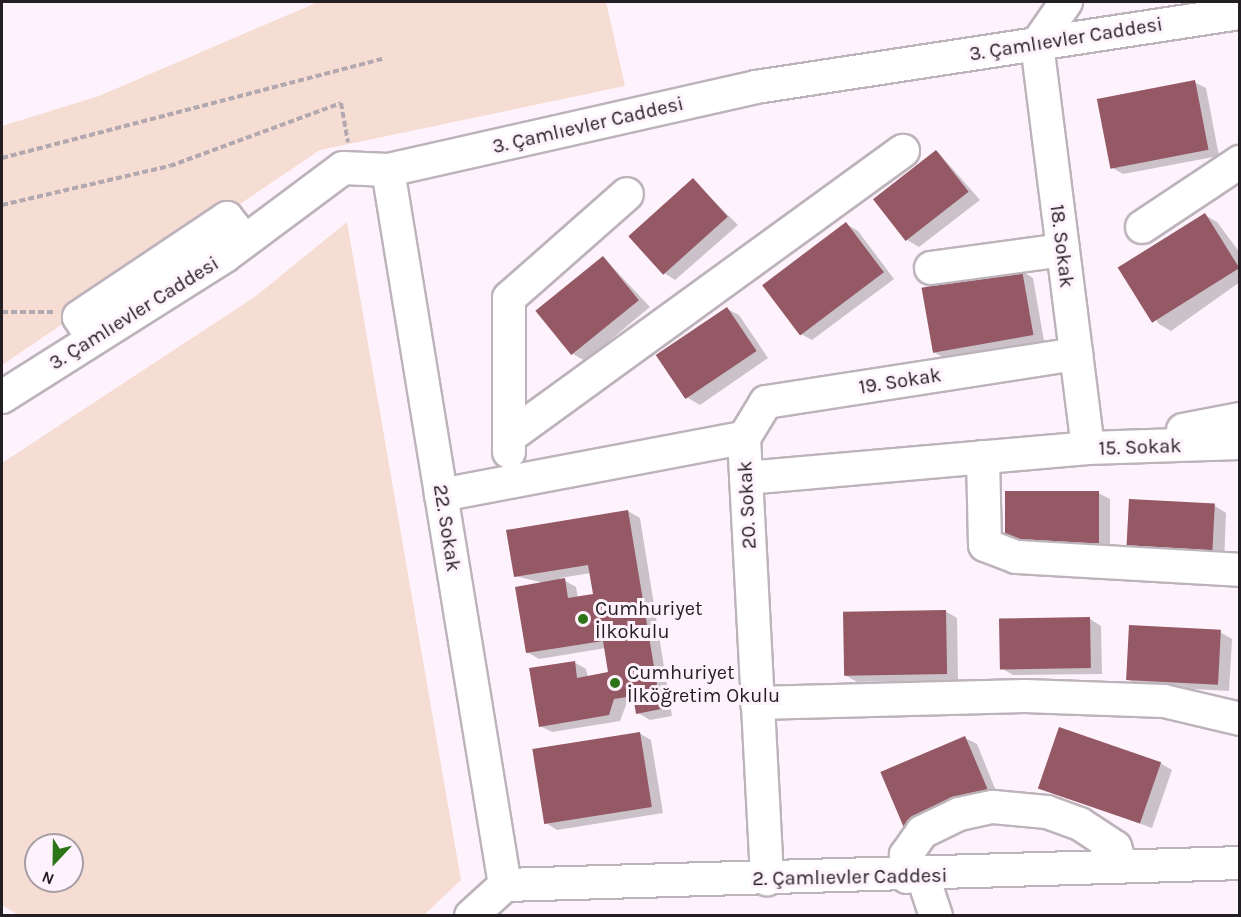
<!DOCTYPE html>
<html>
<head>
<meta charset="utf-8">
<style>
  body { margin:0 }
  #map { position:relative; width:1241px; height:917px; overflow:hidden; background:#fef3fc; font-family:Karla,sans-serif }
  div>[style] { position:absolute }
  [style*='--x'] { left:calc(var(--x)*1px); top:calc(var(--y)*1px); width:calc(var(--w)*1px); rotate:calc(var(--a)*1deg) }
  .green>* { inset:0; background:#f6ddd3 }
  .shadow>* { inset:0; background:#0003 }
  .building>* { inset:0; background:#945964; transform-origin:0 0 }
  .path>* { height:4px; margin-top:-2px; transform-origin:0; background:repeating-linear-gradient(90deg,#b2a9b0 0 6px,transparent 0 9px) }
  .roads { filter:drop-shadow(2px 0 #bdb3bb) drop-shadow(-2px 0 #bdb3bb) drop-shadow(0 2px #bdb3bb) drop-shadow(0 -2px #bdb3bb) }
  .minor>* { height:32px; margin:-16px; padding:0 16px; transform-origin:16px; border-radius:16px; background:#fff }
  .dots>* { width:16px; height:16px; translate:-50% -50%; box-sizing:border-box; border:3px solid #fef3fc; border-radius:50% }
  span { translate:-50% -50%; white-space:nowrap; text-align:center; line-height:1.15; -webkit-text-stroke:6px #fef3fc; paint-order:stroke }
  .street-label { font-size:20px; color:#221e21 }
  .poi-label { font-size:20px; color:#221e21 }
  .left { translate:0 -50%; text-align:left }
  .frame { position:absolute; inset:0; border:3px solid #221e21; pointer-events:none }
  .north { position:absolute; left:24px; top:833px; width:60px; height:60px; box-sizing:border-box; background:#fef3fc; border:2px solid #a69ea4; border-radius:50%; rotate:202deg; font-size:16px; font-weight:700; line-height:24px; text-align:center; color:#221e21 }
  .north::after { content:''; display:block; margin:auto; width:21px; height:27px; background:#2b7417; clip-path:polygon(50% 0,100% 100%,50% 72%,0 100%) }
</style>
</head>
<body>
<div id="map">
  <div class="green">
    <i style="clip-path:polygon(318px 2px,606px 2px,625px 86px,320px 150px,2px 365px,2px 126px,99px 96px)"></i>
    <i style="clip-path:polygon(evenodd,347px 222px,461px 880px,424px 915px,18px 915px,2px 905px,2px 463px,256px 296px,347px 222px,36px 845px,72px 845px,72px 881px,36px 881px,36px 845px)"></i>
  </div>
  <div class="shadow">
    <i style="clip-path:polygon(1194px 82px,1206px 88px,1219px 156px,1123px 174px,1111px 167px)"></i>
    <i style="clip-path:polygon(937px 151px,980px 200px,919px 247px,907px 240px)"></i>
    <i style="clip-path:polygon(693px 180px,738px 225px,675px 280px,664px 273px)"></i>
    <i style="clip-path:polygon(1205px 215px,1217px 222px,1240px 253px,1240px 282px,1171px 331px,1159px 324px,1123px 274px)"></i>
    <i style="clip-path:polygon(846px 224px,858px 231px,894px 279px,812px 340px,801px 334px)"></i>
    <i style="clip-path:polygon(603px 257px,650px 307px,585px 361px,573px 354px)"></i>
    <i style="clip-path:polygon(1022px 271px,1033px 278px,1044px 341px,945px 358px,933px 352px)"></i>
    <i style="clip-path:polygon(727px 309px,739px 315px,768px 358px,700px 405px,688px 398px,659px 355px)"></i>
    <i style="clip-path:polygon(1098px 493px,1110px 499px,1110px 549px,1018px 549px)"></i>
    <i style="clip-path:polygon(1215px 506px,1226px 513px,1224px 565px,1139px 561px)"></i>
    <i style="clip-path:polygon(evenodd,628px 511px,640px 518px,672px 716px,650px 720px,638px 713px,636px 703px,626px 705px,620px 721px,552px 732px,540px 726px,574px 662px,586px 669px,588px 677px,610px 674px,606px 648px,539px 659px,527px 652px,544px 583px,515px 576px,628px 511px,591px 573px,594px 595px,578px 598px,576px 587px,560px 578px,591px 573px)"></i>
    <i style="clip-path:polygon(945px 611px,957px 618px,958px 680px,857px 682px,845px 675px)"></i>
    <i style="clip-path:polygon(1090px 619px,1101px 626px,1102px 674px,1013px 675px,1001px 668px)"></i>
    <i style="clip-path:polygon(1220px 632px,1232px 639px,1229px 691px,1139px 686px,1127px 679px)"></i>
    <i style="clip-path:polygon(639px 733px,651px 740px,663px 813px,557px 830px,546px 823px)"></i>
    <i style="clip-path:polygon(965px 738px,977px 744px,1000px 801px,905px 829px)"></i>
    <i style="clip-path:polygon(1160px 763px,1172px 770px,1152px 828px,1040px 787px)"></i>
  </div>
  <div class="building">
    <i style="left:1195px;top:80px;width:71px;height:100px;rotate:79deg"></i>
    <i style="left:936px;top:150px;width:53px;height:80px;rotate:52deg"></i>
    <i style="left:693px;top:178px;width:52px;height:87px;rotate:48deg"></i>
    <i style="left:1205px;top:213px;width:65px;height:103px;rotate:58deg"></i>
    <i style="left:846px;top:222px;width:63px;height:105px;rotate:53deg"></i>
    <i style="left:603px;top:256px;width:57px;height:87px;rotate:51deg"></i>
    <i style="left:1022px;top:270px;width:66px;height:102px;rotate:80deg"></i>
    <i style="left:727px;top:307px;width:53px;height:86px;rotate:56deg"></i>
    <i style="left:1005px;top:491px;width:94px;height:52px"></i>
    <i style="left:1129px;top:499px;width:86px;height:56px;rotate:3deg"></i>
    <i style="clip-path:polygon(628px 510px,661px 709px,636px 714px,633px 696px,614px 699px,609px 715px,539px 727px,529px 668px,575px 661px,577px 678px,608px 672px,603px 641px,526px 653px,515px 587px,565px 578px,568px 598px,593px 594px,588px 565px,514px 577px,506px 530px)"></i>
    <i style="left:946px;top:610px;width:64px;height:103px;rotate:89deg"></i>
    <i style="left:1090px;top:617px;width:51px;height:91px;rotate:89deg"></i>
    <i style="left:1129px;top:625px;width:92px;height:55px;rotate:3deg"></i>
    <i style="left:1059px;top:727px;width:108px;height:65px;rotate:19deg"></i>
    <i style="left:640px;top:732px;width:76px;height:109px;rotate:81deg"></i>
    <i style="left:965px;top:736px;width:63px;height:92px;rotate:67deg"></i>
  </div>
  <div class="path">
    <i style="--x:2;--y:158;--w:394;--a:-14.6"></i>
    <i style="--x:2;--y:205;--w:172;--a:-13.1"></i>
    <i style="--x:170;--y:166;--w:182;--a:-20.2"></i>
    <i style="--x:341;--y:103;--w:40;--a:80"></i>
    <i style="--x:2;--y:312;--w:53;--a:0"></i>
  </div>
  <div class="roads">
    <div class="minor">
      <i style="--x:1066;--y:2;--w:51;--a:124.6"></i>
      <i style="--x:1037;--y:44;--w:407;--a:82.8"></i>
      <i style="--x:388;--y:170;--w:725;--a:80.71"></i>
      <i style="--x:1142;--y:227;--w:118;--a:-33.6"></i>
      <i style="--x:931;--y:268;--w:133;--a:-7.8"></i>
      <i style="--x:93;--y:338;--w:25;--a:-124"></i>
      <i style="--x:79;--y:317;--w:178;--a:-33.8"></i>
      <i style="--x:227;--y:218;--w:29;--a:52"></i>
      <i style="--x:2;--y:397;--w:264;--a:-32.3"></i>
      <i style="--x:225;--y:256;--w:147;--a:-36.7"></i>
      <i style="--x:343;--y:168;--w:45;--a:2.5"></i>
      <i style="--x:388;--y:170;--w:377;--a:-12.7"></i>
      <i style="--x:756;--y:87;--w:490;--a:-8.7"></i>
      <i style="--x:1183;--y:430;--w:58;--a:-10.9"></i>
      <i style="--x:509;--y:437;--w:487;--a:-36"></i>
      <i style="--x:744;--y:438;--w:42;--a:-58.6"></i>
      <i style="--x:766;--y:402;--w:314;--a:-8.8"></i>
      <i style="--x:509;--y:452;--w:154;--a:-90"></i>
      <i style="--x:509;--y:298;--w:157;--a:-41.4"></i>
      <i style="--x:983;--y:457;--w:88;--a:88.7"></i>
      <i style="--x:985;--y:545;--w:33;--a:21"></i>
      <i style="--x:1016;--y:557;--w:224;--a:3.3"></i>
      <i style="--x:746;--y:478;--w:343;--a:-5"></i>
      <i style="--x:1088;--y:448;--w:152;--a:-1.9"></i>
      <i style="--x:441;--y:495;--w:308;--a:-10.7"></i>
      <i style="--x:744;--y:438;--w:442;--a:87"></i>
      <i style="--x:757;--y:703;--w:268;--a:-1.5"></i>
      <i style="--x:1025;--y:696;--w:139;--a:2.1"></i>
      <i style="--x:1164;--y:701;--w:78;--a:13.3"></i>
      <i style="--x:907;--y:877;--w:22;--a:-93"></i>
      <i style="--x:906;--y:855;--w:28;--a:-55"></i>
      <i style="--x:922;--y:832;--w:41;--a:-25.9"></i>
      <i style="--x:959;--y:814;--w:35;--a:-12"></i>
      <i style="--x:993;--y:807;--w:54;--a:5.3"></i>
      <i style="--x:1047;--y:812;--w:35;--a:20"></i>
      <i style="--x:1080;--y:824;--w:42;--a:33.3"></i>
      <i style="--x:1115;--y:847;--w:20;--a:72"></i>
      <i style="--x:923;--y:877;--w:41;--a:71.6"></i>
      <i style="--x:471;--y:916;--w:46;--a:-42.4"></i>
      <i style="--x:505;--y:885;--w:735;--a:-1.71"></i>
    </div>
  </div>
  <div class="dots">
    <i style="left:583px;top:619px;background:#2b7417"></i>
    <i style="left:615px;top:683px;background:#2b7417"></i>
  </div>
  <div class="street-label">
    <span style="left:1066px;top:39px;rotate:-9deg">3. Çamlıevler Caddesi</span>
    <span style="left:588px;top:125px;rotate:-13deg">3. Çamlıevler Caddesi</span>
    <span style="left:1062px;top:246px;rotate:83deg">18. Sokak</span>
    <span style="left:134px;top:313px;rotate:-32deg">3. Çamlıevler Caddesi</span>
    <span style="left:900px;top:381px;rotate:-9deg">19. Sokak</span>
    <span style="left:1140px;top:447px;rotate:-2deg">15. Sokak</span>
    <span style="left:747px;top:505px;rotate:-93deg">20. Sokak</span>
    <span style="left:447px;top:528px;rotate:81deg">22. Sokak</span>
    <span style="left:850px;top:877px;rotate:-1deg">2. Çamlıevler Caddesi</span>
  </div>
  <div class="poi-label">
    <span class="left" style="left:595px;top:620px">Cumhuriyet<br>İlkokulu</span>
    <span class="left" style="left:627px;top:684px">Cumhuriyet<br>İlköğretim Okulu</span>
  </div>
  <div class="frame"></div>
  <div class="north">N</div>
</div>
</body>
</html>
